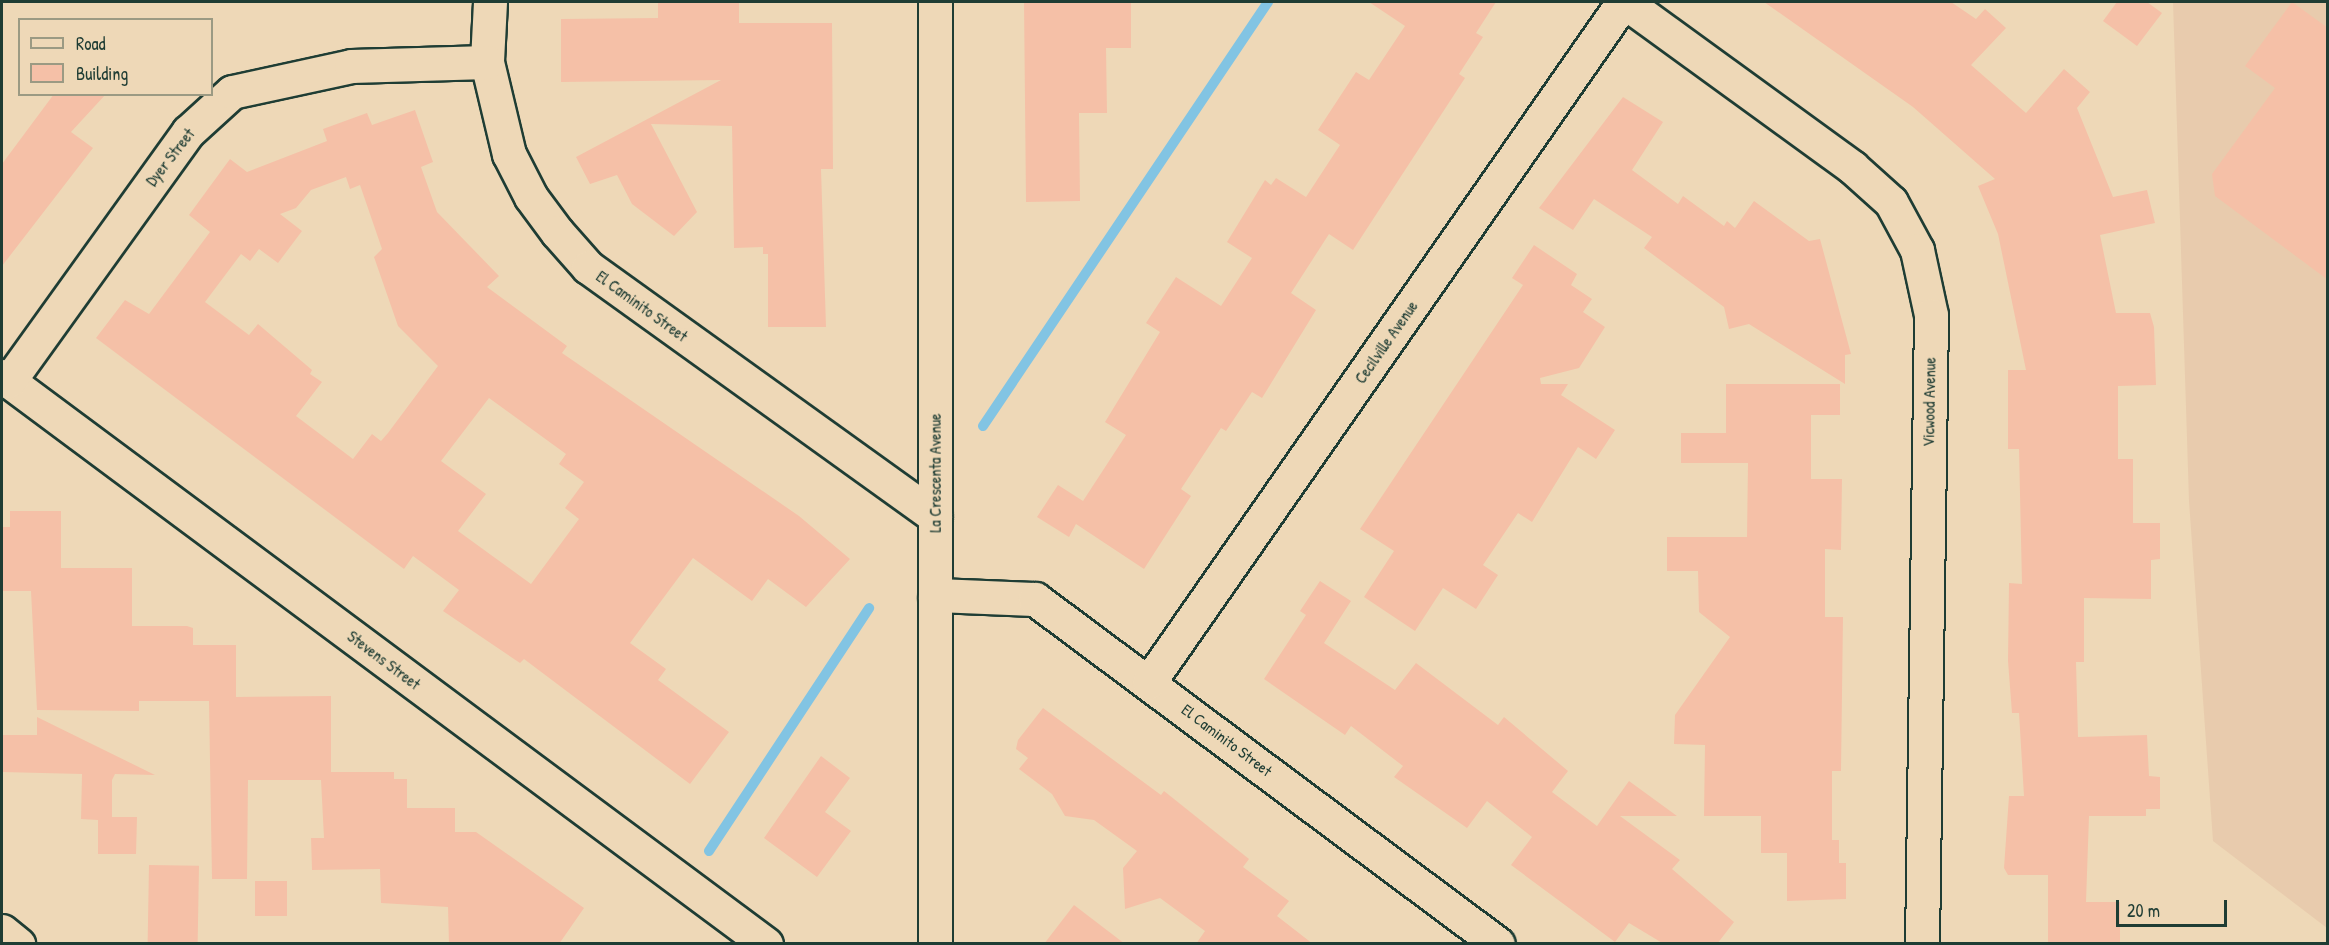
<!DOCTYPE html>
<html>
<head>
<meta charset="utf-8">
<style>
  body { margin:0 }
  #map { position:relative; width:2329px; height:945px; overflow:hidden; background:#eed8b7; font-family:"Patrick Hand",sans-serif }
  div>[style] { position:absolute }
  [style*='--x'] { left:calc(var(--x)*1px); top:calc(var(--y)*1px); width:calc(var(--w)*1px); rotate:calc(var(--a)*1deg) }
  .built>* { inset:0; background:#e8cbad }
  .stream>* { height:10px; margin:-5px; padding:0 5px; transform-origin:5px; border-radius:5px; background:#82c4e3 }
  .building>* { inset:0; background:#f5c0a7; transform-origin:0 0 }
  .roads { filter:drop-shadow(2px 0 #1f3d34) drop-shadow(-2px 0 #1f3d34) drop-shadow(0 2px #1f3d34) drop-shadow(0 -2px #1f3d34) }
  .minor>* { height:33px; margin:-16.5px; padding:0 16.5px; transform-origin:16.5px; border-radius:16.5px; background:#eed8b7 }
  .tertiary>* { height:33px; margin:-16.5px; padding:0 16.5px; transform-origin:16.5px; border-radius:16.5px; background:#eed8b7 }
  span { translate:-50% -50%; white-space:nowrap; text-align:center; line-height:1.15; -webkit-text-stroke:4.5px #eed8b7; paint-order:stroke }
  .street-label { font-size:16px; color:#1f3d34 }
  .frame { position:absolute; inset:0; border:3px solid #1f3d34; pointer-events:none }
  .legend { position:absolute; left:18px; top:18px; width:195px; height:78px; box-sizing:border-box; background:#eed8b7; border:2px solid #9b9a83; margin:0; padding:8px 10px; list-style:none; font-size:18px; color:#1f3d34 }
  .legend li { display:flex; align-items:center; gap:12px; height:30px }
  .legend b { width:30px; border:2px solid #9b9a83 }
  .scale { position:absolute; left:2116px; top:900px; width:111px; height:27px; box-sizing:border-box; border:3px solid #1f3d34; border-top:0; padding-left:8px; font-size:18px; line-height:21px; white-space:nowrap; color:#1f3d34; -webkit-text-stroke:4px #eed8b7; paint-order:stroke }
</style>
</head>
<body>
<div id="map">
  <div class="built">
    <i style="clip-path:polygon(2173px 2px,2327px 2px,2327px 928px,2213px 841px,2189px 501px)"></i>
  </div>
  <div class="stream">
    <i style="--x:983;--y:426;--w:511;--a:-56.09"></i>
    <i style="--x:709;--y:851;--w:291;--a:-56.6"></i>
  </div>
  <div class="building">
    <i style="clip-path:polygon(658px 2px,739px 2px,739px 23px,832px 23px,833px 169px,821px 169px,826px 327px,768px 327px,768px 254px,763px 254px,763px 247px,734px 248px,732px 126px,651px 124px,697px 212px,674px 236px,632px 204px,617px 175px,590px 184px,576px 157px,721px 80px,561px 82px,561px 19px,658px 18px)"></i>
    <i style="clip-path:polygon(1024px 2px,1131px 2px,1131px 48px,1106px 48px,1107px 113px,1079px 113px,1080px 201px,1026px 202px)"></i>
    <i style="clip-path:polygon(1369px 2px,1496px 2px,1476px 33px,1483px 37px,1459px 74px,1465px 78px,1353px 250px,1329px 234px,1291px 293px,1316px 310px,1262px 398px,1252px 392px,1226px 431px,1221px 428px,1181px 489px,1191px 496px,1144px 569px,1076px 524px,1069px 537px,1037px 517px,1058px 485px,1083px 501px,1126px 435px,1105px 422px,1160px 332px,1146px 323px,1176px 277px,1221px 306px,1252px 258px,1227px 242px,1265px 180px,1271px 185px,1276px 178px,1306px 197px,1340px 145px,1318px 130px,1356px 72px,1369px 80px,1405px 26px)"></i>
    <i style="clip-path:polygon(1764px 2px,1951px 2px,1976px 19px,1985px 9px,2006px 28px,1971px 65px,2026px 113px,2064px 69px,2090px 92px,2077px 108px,2113px 197px,2147px 190px,2155px 223px,2100px 235px,2116px 313px,2150px 313px,2154px 327px,2156px 385px,2118px 386px,2118px 459px,2133px 459px,2133px 523px,2160px 523px,2160px 559px,2151px 560px,2151px 599px,2084px 598px,2084px 662px,2076px 662px,2078px 737px,2147px 735px,2149px 776px,2160px 777px,2160px 809px,2146px 809px,2146px 816px,2089px 816px,2086px 902px,2120px 902px,2120px 944px,2048px 944px,2048px 875px,2008px 875px,2004px 868px,2009px 796px,2024px 796px,2019px 713px,2012px 713px,2008px 661px,2009px 583px,2022px 584px,2019px 449px,2008px 449px,2008px 370px,2026px 370px,1998px 234px,1978px 186px,1995px 179px,1913px 107px)"></i>
    <i style="clip-path:polygon(2117px 2px,2147px 2px,2162px 13px,2137px 46px,2103px 21px)"></i>
    <i style="clip-path:polygon(2292px 2px,2328px 28px,2328px 280px,2215px 196px,2212px 174px,2275px 88px,2245px 66px)"></i>
    <i style="clip-path:polygon(54px 94px,106px 94px,71px 132px,93px 148px,2px 266px,2px 164px)"></i>
    <i style="clip-path:polygon(1623px 97px,1663px 122px,1632px 170px,1678px 204px,1683px 196px,1724px 226px,1727px 221px,1735px 228px,1754px 201px,1809px 241px,1820px 239px,1851px 354px,1845px 355px,1845px 384px,1749px 324px,1729px 329px,1724px 307px,1644px 248px,1652px 237px,1594px 199px,1573px 230px,1539px 208px)"></i>
    <i style="clip-path:polygon(evenodd,415px 110px,433px 162px,421px 167px,437px 212px,499px 276px,487px 287px,567px 346px,562px 353px,799px 516px,850px 559px,806px 607px,768px 579px,752px 601px,693px 558px,630px 643px,666px 669px,658px 680px,729px 732px,690px 784px,524px 659px,520px 663px,443px 611px,459px 590px,413px 556px,404px 569px,96px 338px,125px 300px,149px 314px,210px 232px,189px 215px,230px 159px,247px 172px,327px 141px,323px 129px,367px 113px,372px 125px,415px 110px,346px 177px,350px 189px,360px 185px,382px 249px,374px 257px,398px 326px,438px 366px,388px 433px,381px 441px,372px 434px,353px 459px,296px 416px,322px 382px,310px 374px,312px 370px,258px 324px,249px 335px,205px 302px,241px 254px,250px 261px,259px 249px,278px 263px,302px 231px,280px 214px,296px 208px,311px 190px,346px 177px,415px 110px,489px 398px,566px 454px,559px 464px,584px 482px,565px 508px,579px 519px,531px 584px,458px 531px,486px 494px,441px 461px,489px 398px)"></i>
    <i style="clip-path:polygon(1534px 245px,1577px 274px,1571px 285px,1592px 299px,1583px 312px,1605px 327px,1579px 368px,1540px 378px,1541px 384px,1568px 384px,1561px 395px,1615px 430px,1596px 459px,1578px 447px,1532px 522px,1518px 513px,1483px 565px,1498px 575px,1476px 609px,1443px 588px,1415px 631px,1364px 597px,1394px 551px,1360px 529px,1523px 285px,1512px 278px)"></i>
    <i style="clip-path:polygon(1726px 384px,1840px 384px,1840px 415px,1811px 415px,1811px 479px,1842px 479px,1841px 550px,1825px 549px,1825px 617px,1843px 617px,1841px 771px,1832px 771px,1832px 840px,1839px 840px,1839px 863px,1846px 863px,1846px 899px,1787px 901px,1787px 853px,1761px 853px,1761px 816px,1704px 816px,1705px 745px,1674px 744px,1675px 715px,1730px 637px,1699px 612px,1698px 571px,1667px 571px,1667px 537px,1747px 537px,1748px 463px,1681px 463px,1681px 433px,1726px 433px)"></i>
    <i style="clip-path:polygon(10px 511px,61px 511px,61px 568px,132px 568px,132px 626px,187px 626px,193px 628px,193px 645px,236px 645px,236px 697px,331px 696px,331px 772px,394px 772px,394px 779px,407px 779px,407px 808px,455px 808px,455px 832px,476px 832px,584px 908px,559px 944px,449px 944px,448px 907px,381px 903px,380px 869px,312px 870px,311px 838px,324px 838px,321px 780px,248px 780px,247px 879px,212px 879px,209px 701px,139px 701px,139px 711px,37px 710px,31px 591px,2px 591px,2px 527px,10px 527px)"></i>
    <i style="clip-path:polygon(1320px 581px,1351px 601px,1324px 643px,1395px 690px,1416px 663px,1498px 725px,1504px 717px,1568px 771px,1552px 792px,1597px 826px,1629px 781px,1677px 816px,1620px 816px,1680px 860px,1672px 869px,1734px 922px,1717px 944px,1664px 944px,1629px 923px,1615px 942px,1511px 865px,1532px 837px,1487px 801px,1467px 828px,1394px 777px,1403px 766px,1351px 726px,1345px 735px,1264px 679px,1306px 615px,1300px 611px)"></i>
    <i style="clip-path:polygon(1043px 708px,1161px 795px,1164px 791px,1249px 859px,1243px 867px,1289px 901px,1277px 916px,1313px 944px,1196px 944px,1205px 931px,1160px 898px,1125px 909px,1123px 868px,1137px 851px,1094px 820px,1065px 816px,1052px 794px,1019px 769px,1028px 758px,1016px 749px,1018px 740px)"></i>
    <i style="clip-path:polygon(37px 717px,155px 775px,115px 774px,112px 780px,112px 817px,137px 817px,136px 854px,98px 854px,98px 820px,81px 819px,82px 774px,2px 772px,2px 735px,37px 735px)"></i>
    <i style="clip-path:polygon(821px 756px,850px 778px,825px 812px,851px 831px,817px 877px,764px 838px)"></i>
    <i style="left:149px;top:865px;width:50px;height:79px;rotate:1deg"></i>
    <i style="left:287px;top:881px;width:35px;height:32px;rotate:90deg"></i>
    <i style="clip-path:polygon(1074px 905px,1125px 944px,1044px 944px)"></i>
  </div>
  <div class="roads">
    <div class="minor">
      <i style="--x:490;--y:2;--w:60;--a:92.9"></i>
      <i style="--x:487;--y:62;--w:95;--a:76.6"></i>
      <i style="--x:509;--y:154;--w:48;--a:62.9"></i>
      <i style="--x:531;--y:197;--w:44;--a:53.4"></i>
      <i style="--x:557;--y:232;--w:47;--a:48.5"></i>
      <i style="--x:588;--y:267;--w:427;--a:35.7"></i>
      <i style="--x:1625;--y:2;--w:281;--a:36"></i>
      <i style="--x:1852;--y:167;--w:52;--a:41.9"></i>
      <i style="--x:1891;--y:202;--w:55;--a:61.6"></i>
      <i style="--x:1917;--y:250;--w:66;--a:77.8"></i>
      <i style="--x:1931;--y:315;--w:629;--a:90.82"></i>
      <i style="--x:2;--y:376;--w:952;--a:36.63"></i>
      <i style="--x:9;--y:381;--w:307;--a:-54.3"></i>
      <i style="--x:188;--y:132;--w:59;--a:-42.3"></i>
      <i style="--x:232;--y:92;--w:122;--a:-12.3"></i>
      <i style="--x:351;--y:66;--w:136;--a:-1.7"></i>
      <i style="--x:935;--y:595;--w:100;--a:2.3"></i>
      <i style="--x:1035;--y:599;--w:577;--a:36.69"></i>
      <i style="--x:1149;--y:682;--w:829;--a:-55.12"></i>
      <i style="--x:2;--y:931;--w:21;--a:39"></i>
    </div>
    <div class="tertiary">
      <i style="--x:935;--y:2;--w:942;--a:90"></i>
    </div>
  </div>
  <div class="street-label">
    <span style="left:170px;top:157px;rotate:-52deg">Dyer Street</span>
    <span style="left:642px;top:306px;rotate:36deg">El Caminito Street</span>
    <span style="left:1386px;top:342px;rotate:-55deg">Cecilville Avenue</span>
    <span style="left:1929px;top:402px;rotate:-89deg">Vicwood Avenue</span>
    <span style="left:935px;top:473px;rotate:-90deg">La Crescenta Avenue</span>
    <span style="left:384px;top:660px;rotate:37deg">Stevens Street</span>
    <span style="left:1227px;top:740px;rotate:37deg">El Caminito Street</span>
  </div>
  <div class="frame"></div>
  <ul class="legend">
  <li><b style="height:8px;background:#eed8b7"></b>Road</li>
  <li><b style="height:16px;background:#f5c0a7"></b>Building</li>
  </ul>
  <div class="scale">20 m</div>
</div>
</body>
</html>
